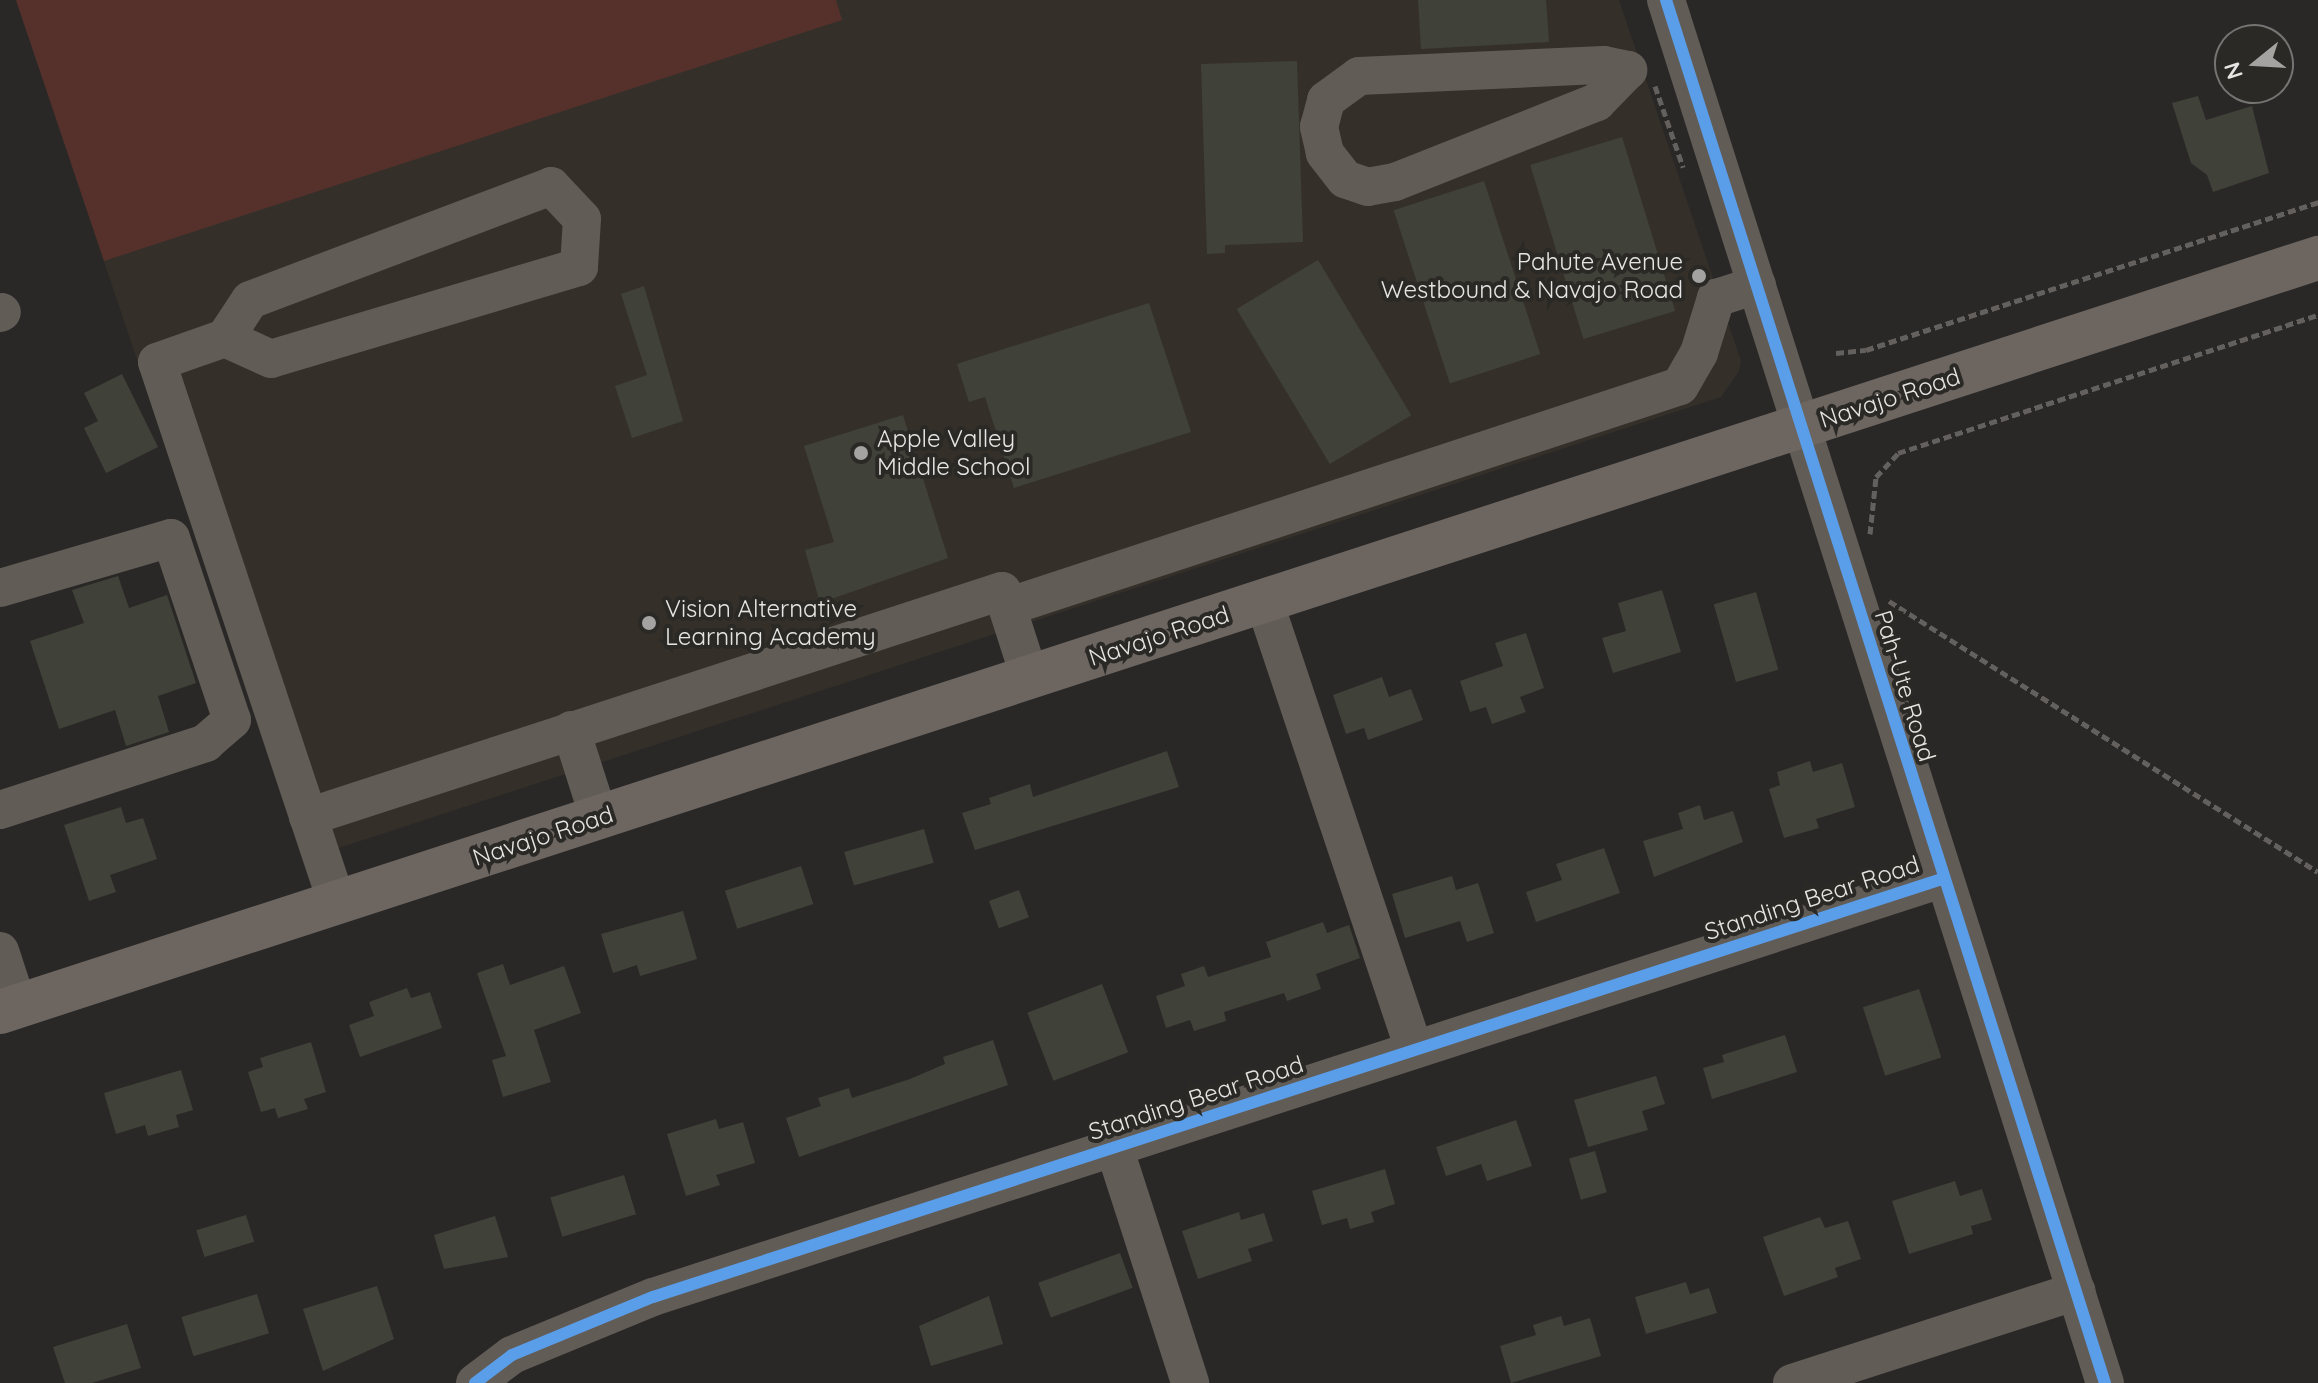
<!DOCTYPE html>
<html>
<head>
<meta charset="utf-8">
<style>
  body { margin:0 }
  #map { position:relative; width:2318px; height:1383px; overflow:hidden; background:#292827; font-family:Quicksand,sans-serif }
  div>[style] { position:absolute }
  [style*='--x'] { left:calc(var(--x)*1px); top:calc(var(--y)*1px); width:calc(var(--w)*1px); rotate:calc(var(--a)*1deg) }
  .built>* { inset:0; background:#343029 }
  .green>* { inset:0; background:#56312c }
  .building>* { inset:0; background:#404138; transform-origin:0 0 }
  .path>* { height:5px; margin-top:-2.5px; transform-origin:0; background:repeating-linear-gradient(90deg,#64605e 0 8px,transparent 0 12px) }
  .minor>* { height:38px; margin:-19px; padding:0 19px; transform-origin:19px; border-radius:19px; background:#625c57 }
  .major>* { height:44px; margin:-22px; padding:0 22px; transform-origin:22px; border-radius:22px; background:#6c6560 }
  .cycleway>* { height:12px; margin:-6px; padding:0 6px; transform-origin:6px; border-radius:6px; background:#5a9eea }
  .dots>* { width:22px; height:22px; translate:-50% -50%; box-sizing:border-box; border:4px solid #2a2926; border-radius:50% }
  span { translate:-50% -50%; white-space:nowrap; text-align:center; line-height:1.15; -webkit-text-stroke:8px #2a2926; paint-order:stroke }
  .poi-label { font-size:24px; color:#e6e5e3 }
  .right { translate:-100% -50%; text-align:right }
  .left { translate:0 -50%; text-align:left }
  .street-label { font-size:24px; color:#e6e5e3 }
  .north { position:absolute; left:2214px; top:24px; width:80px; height:80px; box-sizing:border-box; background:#2a2926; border:2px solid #757472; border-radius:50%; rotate:252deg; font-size:22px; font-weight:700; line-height:32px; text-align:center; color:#e6e5e3 }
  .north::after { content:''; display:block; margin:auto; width:28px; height:36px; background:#a4a3a1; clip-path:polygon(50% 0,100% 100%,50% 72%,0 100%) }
</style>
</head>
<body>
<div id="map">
  <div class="built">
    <i style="clip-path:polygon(16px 0,1619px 0,1741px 361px,1739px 371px,1721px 397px,305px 859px)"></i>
  </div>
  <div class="green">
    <i style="clip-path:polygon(16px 0,836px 0,842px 20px,104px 261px)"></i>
  </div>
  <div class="building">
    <i style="clip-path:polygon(1418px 0,1546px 0,1549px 42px,1421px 49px)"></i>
    <i style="clip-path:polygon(1297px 61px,1303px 242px,1225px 245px,1225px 253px,1207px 254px,1201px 64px)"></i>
    <i style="clip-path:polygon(2198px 96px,2206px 120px,2252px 106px,2269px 173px,2213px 192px,2207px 175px,2191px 163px,2172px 103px)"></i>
    <i style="left:1622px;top:137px;width:182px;height:96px;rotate:73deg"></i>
    <i style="left:1484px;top:181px;width:182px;height:95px;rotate:72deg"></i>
    <i style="left:1318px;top:260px;width:181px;height:95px;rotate:59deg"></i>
    <i style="clip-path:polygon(644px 286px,683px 421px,632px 438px,615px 386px,647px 375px,621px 294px)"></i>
    <i style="clip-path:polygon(1149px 303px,1191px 432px,1014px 488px,985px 397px,969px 402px,957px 364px)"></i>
    <i style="clip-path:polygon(122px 374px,158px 447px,106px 473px,84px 428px,98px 421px,84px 393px)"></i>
    <i style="clip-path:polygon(903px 415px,948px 558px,820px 603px,805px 550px,834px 542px,804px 446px)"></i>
    <i style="clip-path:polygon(118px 576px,129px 608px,167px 595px,196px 683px,158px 696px,169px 732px,126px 746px,115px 710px,59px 729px,30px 641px,84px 623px,72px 590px)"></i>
    <i style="clip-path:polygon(1662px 590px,1681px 652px,1613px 673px,1602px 638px,1626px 631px,1618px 603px)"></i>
    <i style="left:1756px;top:592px;width:81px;height:44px;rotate:74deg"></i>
    <i style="clip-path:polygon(1526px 633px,1544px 688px,1520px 697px,1526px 712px,1492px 724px,1486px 707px,1470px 712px,1460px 681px,1503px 666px,1495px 643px)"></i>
    <i style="clip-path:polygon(1382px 677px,1389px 697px,1411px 689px,1423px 720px,1368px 740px,1364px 728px,1346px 734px,1333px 695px)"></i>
    <i style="clip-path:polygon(1167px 751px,1179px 787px,975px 850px,962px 813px,991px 804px,989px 798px,1030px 784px,1033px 797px)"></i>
    <i style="clip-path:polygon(1810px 761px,1813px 772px,1842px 763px,1855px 807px,1816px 819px,1819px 828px,1784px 838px,1769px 789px,1780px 785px,1777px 772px)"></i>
    <i style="clip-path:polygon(1700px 805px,1704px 820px,1733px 811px,1743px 842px,1654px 877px,1643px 841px,1683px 829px,1678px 813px)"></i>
    <i style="clip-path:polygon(121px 807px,126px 823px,143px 818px,157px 859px,110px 875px,116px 892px,89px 901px,64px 825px)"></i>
    <i style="left:924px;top:829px;width:35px;height:83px;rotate:74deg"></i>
    <i style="clip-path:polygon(1604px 848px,1620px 893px,1536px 922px,1526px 892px,1562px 880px,1556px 864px)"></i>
    <i style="left:801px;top:866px;width:40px;height:80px;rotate:72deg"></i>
    <i style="clip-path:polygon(1452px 876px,1456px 890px,1478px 883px,1494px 933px,1467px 942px,1460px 921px,1405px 938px,1392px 894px)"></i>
    <i style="left:1019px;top:890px;width:29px;height:32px;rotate:70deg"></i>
    <i style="clip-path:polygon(683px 911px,697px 959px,640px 976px,637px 965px,613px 973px,601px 934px)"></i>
    <i style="clip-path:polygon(1323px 922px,1327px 933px,1349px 925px,1360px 958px,1316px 974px,1321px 989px,1287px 1001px,1284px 993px,1224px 1012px,1226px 1021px,1194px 1031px,1190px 1020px,1166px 1028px,1156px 996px,1185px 986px,1181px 974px,1204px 966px,1208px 977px,1271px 957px,1266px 942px)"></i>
    <i style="clip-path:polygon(503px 964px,510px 985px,564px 966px,581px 1013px,534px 1030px,551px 1082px,503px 1097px,492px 1060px,506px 1056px,477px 973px)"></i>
    <i style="left:1102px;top:984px;width:73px;height:80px;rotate:69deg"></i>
    <i style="clip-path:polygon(407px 988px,411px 998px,430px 992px,442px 1028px,360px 1057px,349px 1025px,374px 1016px,369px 1002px)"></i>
    <i style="left:1919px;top:989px;width:72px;height:59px;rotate:72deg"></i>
    <i style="clip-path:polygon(1785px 1035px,1797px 1072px,1712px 1099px,1703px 1068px,1724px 1062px,1722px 1055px)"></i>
    <i style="clip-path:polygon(993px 1040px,1008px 1085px,799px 1157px,786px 1118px,821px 1106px,818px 1098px,849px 1088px,852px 1098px,910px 1079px,945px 1064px,943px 1057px)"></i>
    <i style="clip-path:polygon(311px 1042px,326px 1092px,304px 1099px,308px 1109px,278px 1118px,275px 1108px,261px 1112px,248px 1072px,263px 1067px,260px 1058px)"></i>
    <i style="clip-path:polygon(181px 1070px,193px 1110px,176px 1115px,179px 1127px,148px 1136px,145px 1125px,116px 1134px,104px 1093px)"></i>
    <i style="clip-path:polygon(1656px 1076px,1665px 1104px,1642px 1111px,1648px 1130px,1588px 1147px,1574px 1100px)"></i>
    <i style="clip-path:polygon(716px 1119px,719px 1129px,743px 1122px,755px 1163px,716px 1175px,720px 1185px,686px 1196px,667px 1134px)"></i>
    <i style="clip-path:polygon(1516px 1120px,1532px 1166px,1487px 1181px,1481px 1164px,1446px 1176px,1436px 1147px)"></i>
    <i style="left:1595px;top:1151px;width:43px;height:27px;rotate:74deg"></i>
    <i style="clip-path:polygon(1385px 1169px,1395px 1204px,1371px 1212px,1374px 1222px,1350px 1229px,1347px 1218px,1322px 1225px,1312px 1191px)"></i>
    <i style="left:624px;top:1175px;width:41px;height:77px;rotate:73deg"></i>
    <i style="clip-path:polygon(1955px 1181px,1960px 1196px,1982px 1189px,1992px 1220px,1971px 1226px,1973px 1234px,1909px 1254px,1892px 1201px)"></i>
    <i style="clip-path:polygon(1239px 1212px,1241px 1220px,1264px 1213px,1273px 1241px,1248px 1249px,1252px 1261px,1198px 1279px,1182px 1231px)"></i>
    <i style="left:246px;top:1215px;width:28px;height:52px;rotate:73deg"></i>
    <i style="clip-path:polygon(495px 1216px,508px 1257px,444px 1269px,434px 1235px)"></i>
    <i style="clip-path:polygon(1820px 1217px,1825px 1228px,1848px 1221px,1861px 1259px,1835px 1268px,1838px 1277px,1784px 1296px,1763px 1237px)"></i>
    <i style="left:1120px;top:1253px;width:37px;height:87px;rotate:70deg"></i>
    <i style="clip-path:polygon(1686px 1282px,1690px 1294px,1709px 1288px,1717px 1313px,1646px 1334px,1635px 1297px)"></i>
    <i style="clip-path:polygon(377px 1286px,394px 1339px,323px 1371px,303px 1309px)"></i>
    <i style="left:257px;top:1294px;width:41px;height:79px;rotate:73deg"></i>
    <i style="clip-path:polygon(989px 1296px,1003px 1344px,931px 1366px,919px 1326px)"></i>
    <i style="clip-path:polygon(1561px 1316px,1564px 1326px,1590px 1318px,1601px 1356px,1511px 1383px,1500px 1346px,1536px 1335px,1533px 1325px)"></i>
    <i style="clip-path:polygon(127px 1324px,141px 1368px,92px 1383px,65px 1383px,53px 1347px)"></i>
  </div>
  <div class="path">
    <i style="--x:1655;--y:86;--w:86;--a:70.9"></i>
    <i style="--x:1836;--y:353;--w:30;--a:-6"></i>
    <i style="--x:1866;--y:350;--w:476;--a:-18.1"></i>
    <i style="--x:1870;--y:534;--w:57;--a:-84"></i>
    <i style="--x:1876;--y:477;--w:33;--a:-47"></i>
    <i style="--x:1898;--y:453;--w:442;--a:-18.2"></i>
    <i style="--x:1889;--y:601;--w:507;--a:32.28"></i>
  </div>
  <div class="minor">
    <i style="--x:1666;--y:0;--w:1451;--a:72.39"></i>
    <i style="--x:1604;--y:65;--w:25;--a:12"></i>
    <i style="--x:1628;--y:70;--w:45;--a:134.1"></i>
    <i style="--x:1597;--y:102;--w:217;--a:158.4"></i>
    <i style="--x:1395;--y:182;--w:27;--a:170"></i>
    <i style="--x:1368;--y:187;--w:24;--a:-161"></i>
    <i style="--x:1345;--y:179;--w:33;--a:-128"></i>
    <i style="--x:1325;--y:153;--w:27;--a:-103"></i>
    <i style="--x:1319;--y:127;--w:28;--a:-75"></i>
    <i style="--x:1326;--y:100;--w:41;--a:-36"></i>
    <i style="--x:1359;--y:76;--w:245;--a:-2.6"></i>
    <i style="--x:0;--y:313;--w:2;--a:-27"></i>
    <i style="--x:225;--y:338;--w:45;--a:-56.7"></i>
    <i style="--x:250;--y:300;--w:322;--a:-20.7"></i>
    <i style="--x:551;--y:186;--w:45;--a:46.8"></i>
    <i style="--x:582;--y:219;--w:48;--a:93.6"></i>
    <i style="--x:579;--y:267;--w:321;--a:163.4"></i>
    <i style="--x:271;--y:359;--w:51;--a:-155.5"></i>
    <i style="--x:225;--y:338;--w:72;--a:160.6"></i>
    <i style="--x:157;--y:362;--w:570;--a:71.6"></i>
    <i style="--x:0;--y:588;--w:178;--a:-16.3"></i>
    <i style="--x:171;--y:538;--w:192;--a:71.5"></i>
    <i style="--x:232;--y:720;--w:35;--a:139"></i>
    <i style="--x:206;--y:743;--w:217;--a:162"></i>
    <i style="--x:1264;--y:601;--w:473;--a:71.5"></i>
    <i style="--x:1007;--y:607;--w:708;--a:-18.18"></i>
    <i style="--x:1680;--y:386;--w:38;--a:-60"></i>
    <i style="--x:1699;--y:353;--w:58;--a:-72.8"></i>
    <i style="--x:1716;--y:298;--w:43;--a:-17.6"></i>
    <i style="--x:571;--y:730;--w:92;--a:72.3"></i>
    <i style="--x:308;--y:817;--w:730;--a:-18.04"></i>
    <i style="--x:1002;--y:591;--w:91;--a:72.2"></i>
    <i style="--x:0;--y:951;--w:58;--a:71.9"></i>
    <i style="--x:1114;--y:1147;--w:248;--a:72.1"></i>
    <i style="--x:475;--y:1383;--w:46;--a:-37.1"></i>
    <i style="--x:512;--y:1355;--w:152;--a:-22.4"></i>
    <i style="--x:653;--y:1297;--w:1355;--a:-17.97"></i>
    <i style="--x:1792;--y:1383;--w:299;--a:-17.9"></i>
  </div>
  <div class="major">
    <i style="--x:0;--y:1012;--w:2438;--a:-18.02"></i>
  </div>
  <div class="cycleway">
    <i style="--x:1666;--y:0;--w:1451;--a:72.39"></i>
    <i style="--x:475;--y:1383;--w:46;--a:-37.1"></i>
    <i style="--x:512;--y:1355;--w:152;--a:-22.4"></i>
    <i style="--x:653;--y:1297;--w:1355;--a:-17.97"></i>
  </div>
  <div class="dots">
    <i style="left:1699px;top:276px;background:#a4a3a1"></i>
    <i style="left:861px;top:453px;background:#a4a3a1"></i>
    <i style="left:649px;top:623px;background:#a4a3a1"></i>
  </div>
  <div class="poi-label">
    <span class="right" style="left:1683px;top:276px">Pahute Avenue<br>Westbound &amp; Navajo Road</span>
    <span class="left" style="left:877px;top:453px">Apple Valley<br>Middle School</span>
    <span class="left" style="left:665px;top:623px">Vision Alternative<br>Learning Academy</span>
  </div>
  <div class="street-label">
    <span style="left:1890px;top:398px;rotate:-18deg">Navajo Road</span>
    <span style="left:1159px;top:636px;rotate:-18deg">Navajo Road</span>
    <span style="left:1905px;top:686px;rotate:73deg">Pah-Ute Road</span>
    <span style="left:543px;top:836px;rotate:-18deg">Navajo Road</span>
    <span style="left:1812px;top:898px;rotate:-18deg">Standing Bear Road</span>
    <span style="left:1196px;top:1098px;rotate:-18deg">Standing Bear Road</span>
  </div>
  <div class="north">N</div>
</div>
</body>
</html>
